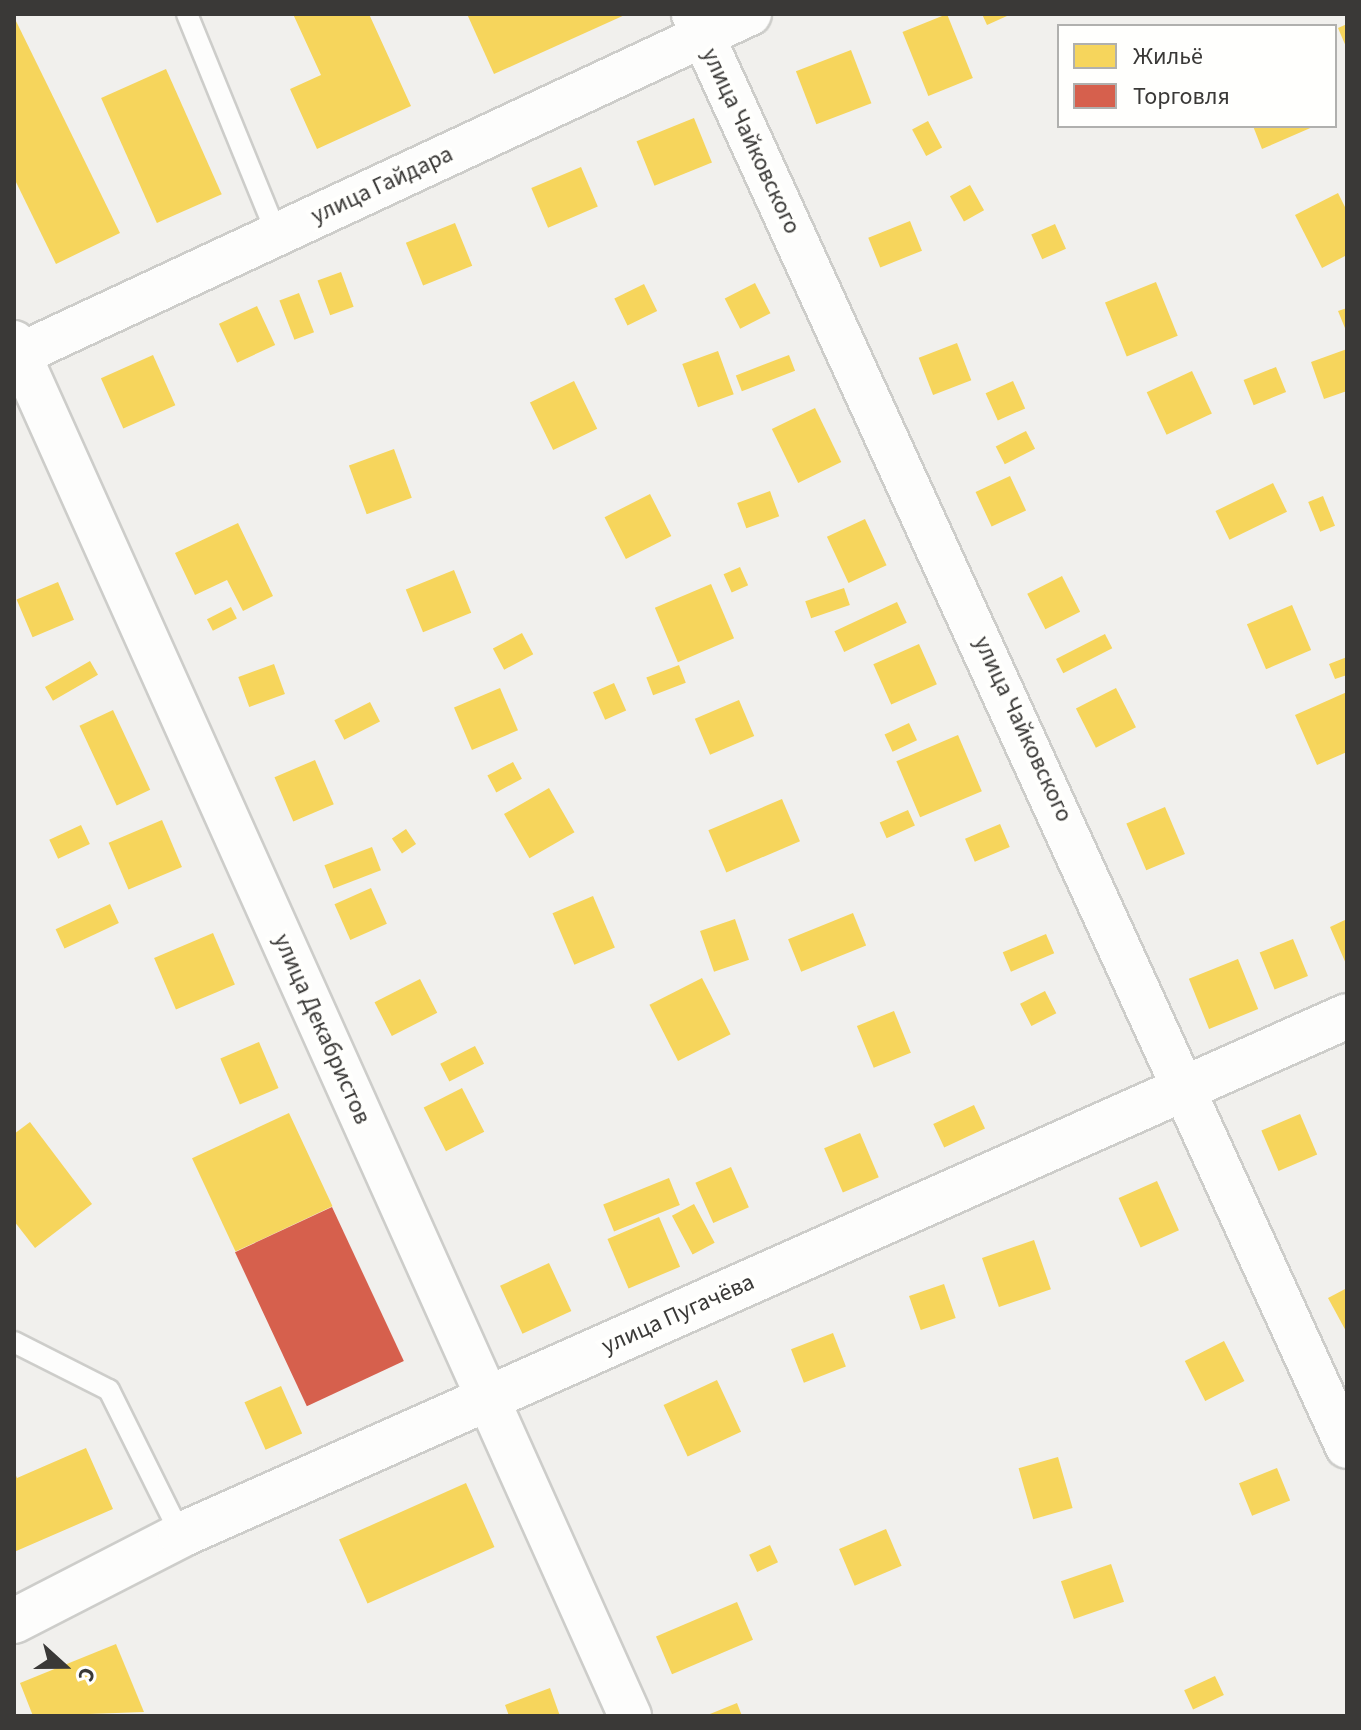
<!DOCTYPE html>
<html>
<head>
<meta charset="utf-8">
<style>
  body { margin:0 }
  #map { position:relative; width:1361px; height:1730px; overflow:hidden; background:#f1f0ed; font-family:"Source Sans 3",sans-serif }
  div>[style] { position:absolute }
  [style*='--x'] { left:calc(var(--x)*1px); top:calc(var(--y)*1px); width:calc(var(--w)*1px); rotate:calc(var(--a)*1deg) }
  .homes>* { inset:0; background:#f6d55c; transform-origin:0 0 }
  .shops>* { inset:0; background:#d6604d; transform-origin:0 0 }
  .roads { filter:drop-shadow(2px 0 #cdcdca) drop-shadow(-2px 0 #cdcdca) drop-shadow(0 2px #cdcdca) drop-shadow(0 -2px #cdcdca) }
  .lane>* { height:20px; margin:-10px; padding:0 10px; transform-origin:10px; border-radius:10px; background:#fdfdfc }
  .street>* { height:42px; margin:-21px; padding:0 21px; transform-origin:21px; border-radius:21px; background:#fdfdfc }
  .secondary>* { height:44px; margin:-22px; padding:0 22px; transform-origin:22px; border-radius:22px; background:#fdfdfc }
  span { translate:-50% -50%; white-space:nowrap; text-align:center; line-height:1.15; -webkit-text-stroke:8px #fffffd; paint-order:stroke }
  .street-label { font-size:24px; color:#3a3937 }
  .frame { position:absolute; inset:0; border:16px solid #3a3937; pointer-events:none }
  .legend { position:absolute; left:1057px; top:24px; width:280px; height:104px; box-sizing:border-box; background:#fffffd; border:2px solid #b0b0ae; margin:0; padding:10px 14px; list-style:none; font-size:24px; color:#3a3937 }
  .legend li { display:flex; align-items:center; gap:16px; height:40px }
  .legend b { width:40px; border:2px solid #b0b0ae }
  .north { position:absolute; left:24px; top:1626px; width:80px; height:80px; -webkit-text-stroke:6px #fffffd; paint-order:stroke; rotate:111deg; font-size:22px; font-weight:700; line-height:32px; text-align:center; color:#3a3937 }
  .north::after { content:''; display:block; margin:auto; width:28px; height:36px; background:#3a3937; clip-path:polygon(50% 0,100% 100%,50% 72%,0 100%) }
</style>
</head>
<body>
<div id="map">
  <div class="homes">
    <i style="clip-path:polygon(293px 14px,369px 14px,411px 106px,317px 149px,290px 89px,321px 75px)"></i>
    <i style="clip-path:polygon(467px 14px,627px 14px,494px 74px)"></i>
    <i style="left:947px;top:14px;width:69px;height:48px;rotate:68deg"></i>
    <i style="clip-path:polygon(982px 14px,1006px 14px,1007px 16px,987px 25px)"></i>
    <i style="clip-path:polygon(14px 17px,120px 233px,56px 264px,14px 178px)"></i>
    <i style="clip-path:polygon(1347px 24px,1347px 49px,1338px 28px)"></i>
    <i style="left:851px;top:50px;width:57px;height:59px;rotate:69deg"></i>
    <i style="left:166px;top:69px;width:137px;height:71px;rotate:66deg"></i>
    <i style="left:694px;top:118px;width:48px;height:62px;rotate:68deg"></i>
    <i style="left:928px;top:121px;width:30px;height:18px;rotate:62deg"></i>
    <i style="clip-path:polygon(1253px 126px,1315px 126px,1262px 149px)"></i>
    <i style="left:581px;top:167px;width:43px;height:54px;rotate:67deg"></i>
    <i style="left:970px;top:185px;width:29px;height:23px;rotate:61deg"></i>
    <i style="clip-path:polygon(1338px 193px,1347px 211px,1347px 255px,1322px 268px,1295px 215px)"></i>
    <i style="left:910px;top:221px;width:32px;height:45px;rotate:68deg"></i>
    <i style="left:455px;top:223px;width:46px;height:53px;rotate:68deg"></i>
    <i style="left:1055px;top:224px;width:27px;height:26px;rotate:66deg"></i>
    <i style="left:341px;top:272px;width:37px;height:25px;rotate:70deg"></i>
    <i style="left:1156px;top:282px;width:58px;height:55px;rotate:68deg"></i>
    <i style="left:755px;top:283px;width:34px;height:34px;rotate:63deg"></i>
    <i style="left:644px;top:284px;width:30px;height:33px;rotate:64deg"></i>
    <i style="left:299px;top:293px;width:42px;height:21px;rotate:69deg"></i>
    <i style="left:257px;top:306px;width:43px;height:42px;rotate:65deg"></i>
    <i style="clip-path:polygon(1347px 308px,1347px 333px,1338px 311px)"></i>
    <i style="left:957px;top:343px;width:40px;height:41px;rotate:69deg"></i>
    <i style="clip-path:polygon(1347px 349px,1347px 391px,1324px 399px,1311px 362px)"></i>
    <i style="left:718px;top:351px;width:46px;height:38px;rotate:70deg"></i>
    <i style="left:153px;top:355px;width:55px;height:57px;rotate:66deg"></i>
    <i style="left:789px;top:355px;width:17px;height:57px;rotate:69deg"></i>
    <i style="left:1276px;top:367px;width:27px;height:35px;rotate:68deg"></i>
    <i style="left:1192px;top:371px;width:47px;height:50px;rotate:65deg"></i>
    <i style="left:574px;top:381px;width:53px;height:49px;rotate:64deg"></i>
    <i style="left:1013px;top:381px;width:30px;height:30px;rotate:66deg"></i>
    <i style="left:815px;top:408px;width:60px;height:48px;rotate:64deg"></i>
    <i style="left:1026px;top:431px;width:20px;height:34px;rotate:63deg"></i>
    <i style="left:394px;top:449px;width:52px;height:48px;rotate:70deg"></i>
    <i style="left:1010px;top:476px;width:38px;height:38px;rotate:65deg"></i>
    <i style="left:1273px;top:483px;width:32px;height:64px;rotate:64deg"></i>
    <i style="left:770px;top:491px;width:27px;height:35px;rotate:70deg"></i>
    <i style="left:650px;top:494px;width:47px;height:51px;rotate:63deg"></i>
    <i style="left:1323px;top:496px;width:32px;height:16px;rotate:68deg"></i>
    <i style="left:865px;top:519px;width:51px;height:42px;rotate:65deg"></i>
    <i style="clip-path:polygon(238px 523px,273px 596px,243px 611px,227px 580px,195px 595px,175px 553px)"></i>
    <i style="left:740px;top:567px;width:20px;height:18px;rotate:66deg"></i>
    <i style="left:454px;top:570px;width:46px;height:52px;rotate:68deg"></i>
    <i style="left:1062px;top:576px;width:40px;height:39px;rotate:63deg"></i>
    <i style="left:58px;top:582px;width:41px;height:45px;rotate:67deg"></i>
    <i style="left:711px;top:584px;width:59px;height:61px;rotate:67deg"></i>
    <i style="left:844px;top:588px;width:18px;height:41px;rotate:71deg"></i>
    <i style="left:897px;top:602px;width:23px;height:69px;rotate:65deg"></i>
    <i style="left:1292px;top:605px;width:49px;height:49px;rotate:67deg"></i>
    <i style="left:231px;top:607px;width:13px;height:27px;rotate:63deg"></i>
    <i style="left:522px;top:633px;width:24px;height:33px;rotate:62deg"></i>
    <i style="left:1105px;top:634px;width:16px;height:55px;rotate:63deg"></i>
    <i style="left:919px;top:644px;width:44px;height:50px;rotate:66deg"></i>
    <i style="clip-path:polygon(1347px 657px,1347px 675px,1335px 679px,1329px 664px)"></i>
    <i style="left:90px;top:661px;width:16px;height:52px;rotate:60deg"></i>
    <i style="left:274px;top:664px;width:32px;height:38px;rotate:70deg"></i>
    <i style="left:679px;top:665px;width:19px;height:35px;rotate:69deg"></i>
    <i style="left:614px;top:683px;width:30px;height:23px;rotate:66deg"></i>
    <i style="left:500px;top:688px;width:46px;height:50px;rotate:67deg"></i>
    <i style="left:1116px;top:688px;width:44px;height:45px;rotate:63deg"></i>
    <i style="clip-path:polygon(1347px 692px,1347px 752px,1317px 765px,1295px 715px)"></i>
    <i style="left:739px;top:700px;width:39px;height:48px;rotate:67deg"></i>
    <i style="left:370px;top:702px;width:22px;height:40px;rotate:63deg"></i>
    <i style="left:113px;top:710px;width:88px;height:37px;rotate:65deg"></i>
    <i style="left:909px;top:723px;width:19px;height:27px;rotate:65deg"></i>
    <i style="left:958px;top:735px;width:61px;height:67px;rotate:67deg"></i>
    <i style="left:315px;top:760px;width:48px;height:44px;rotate:67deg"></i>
    <i style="left:513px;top:762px;width:19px;height:29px;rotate:62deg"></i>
    <i style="left:549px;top:788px;width:51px;height:52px;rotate:60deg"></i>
    <i style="left:782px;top:799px;width:46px;height:80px;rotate:67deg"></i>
    <i style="left:1165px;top:807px;width:51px;height:42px;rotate:67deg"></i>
    <i style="left:908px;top:810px;width:17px;height:31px;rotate:66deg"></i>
    <i style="left:162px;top:820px;width:51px;height:58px;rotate:67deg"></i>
    <i style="left:1000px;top:824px;width:25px;height:38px;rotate:67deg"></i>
    <i style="left:81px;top:825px;width:21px;height:35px;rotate:65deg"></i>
    <i style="left:406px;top:829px;width:18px;height:17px;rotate:56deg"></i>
    <i style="left:372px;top:847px;width:25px;height:51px;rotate:69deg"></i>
    <i style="left:371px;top:888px;width:39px;height:40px;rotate:66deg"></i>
    <i style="left:593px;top:896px;width:56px;height:44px;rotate:67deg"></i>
    <i style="left:110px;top:904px;width:21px;height:60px;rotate:65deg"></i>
    <i style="left:853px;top:913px;width:35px;height:70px;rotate:68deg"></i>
    <i style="left:735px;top:919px;width:43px;height:37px;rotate:71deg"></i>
    <i style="clip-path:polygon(1347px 919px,1347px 966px,1330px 927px)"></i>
    <i style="left:213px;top:933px;width:56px;height:64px;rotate:67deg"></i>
    <i style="left:1046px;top:934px;width:21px;height:47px;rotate:67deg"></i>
    <i style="left:1293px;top:939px;width:40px;height:36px;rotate:68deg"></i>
    <i style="left:1238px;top:959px;width:54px;height:53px;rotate:68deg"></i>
    <i style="left:702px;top:978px;width:63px;height:59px;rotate:63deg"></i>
    <i style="left:420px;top:979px;width:38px;height:51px;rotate:63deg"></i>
    <i style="left:1045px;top:991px;width:25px;height:28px;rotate:63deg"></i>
    <i style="left:894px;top:1011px;width:45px;height:40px;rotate:68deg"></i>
    <i style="left:259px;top:1042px;width:50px;height:42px;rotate:67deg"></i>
    <i style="left:475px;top:1046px;width:20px;height:39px;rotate:63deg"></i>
    <i style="left:462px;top:1088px;width:49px;height:43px;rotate:63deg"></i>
    <i style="left:974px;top:1105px;width:26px;height:45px;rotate:65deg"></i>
    <i style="left:289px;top:1113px;width:103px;height:107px;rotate:65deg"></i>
    <i style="left:1300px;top:1114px;width:44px;height:42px;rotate:67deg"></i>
    <i style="clip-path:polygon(30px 1122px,92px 1204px,35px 1248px,14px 1221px,14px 1134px)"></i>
    <i style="left:860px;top:1133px;width:48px;height:39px;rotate:67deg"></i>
    <i style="left:731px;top:1167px;width:44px;height:39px;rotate:66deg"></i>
    <i style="left:669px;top:1178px;width:29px;height:71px;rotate:68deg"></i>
    <i style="left:1157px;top:1181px;width:54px;height:42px;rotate:66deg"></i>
    <i style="left:694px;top:1204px;width:44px;height:25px;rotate:62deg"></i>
    <i style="left:659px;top:1217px;width:54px;height:56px;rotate:67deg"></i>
    <i style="left:1034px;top:1240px;width:52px;height:55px;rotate:71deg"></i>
    <i style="left:549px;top:1263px;width:53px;height:54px;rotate:65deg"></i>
    <i style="left:944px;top:1284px;width:36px;height:37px;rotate:71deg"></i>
    <i style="clip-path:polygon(1347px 1288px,1347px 1333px,1328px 1298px)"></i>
    <i style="left:833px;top:1333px;width:36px;height:45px;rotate:69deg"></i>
    <i style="left:1224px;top:1341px;width:45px;height:44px;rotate:63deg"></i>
    <i style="left:717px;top:1380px;width:57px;height:59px;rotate:65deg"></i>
    <i style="left:281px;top:1386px;width:52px;height:40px;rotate:66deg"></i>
    <i style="clip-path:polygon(86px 1448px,113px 1509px,14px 1552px,14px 1471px,17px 1478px)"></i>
    <i style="left:1058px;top:1457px;width:53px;height:41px;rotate:74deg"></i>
    <i style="left:1277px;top:1468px;width:35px;height:41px;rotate:68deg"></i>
    <i style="left:466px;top:1483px;width:70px;height:139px;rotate:66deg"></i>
    <i style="left:886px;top:1529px;width:40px;height:51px;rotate:67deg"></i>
    <i style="left:770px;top:1545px;width:19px;height:23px;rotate:65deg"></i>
    <i style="left:1111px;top:1564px;width:40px;height:53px;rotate:71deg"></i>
    <i style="left:737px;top:1602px;width:41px;height:88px;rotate:67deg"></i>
    <i style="clip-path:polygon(116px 1644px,144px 1712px,33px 1716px,20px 1683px)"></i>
    <i style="left:1215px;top:1676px;width:21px;height:34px;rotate:65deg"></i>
    <i style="clip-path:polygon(550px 1688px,560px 1716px,509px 1716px,505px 1705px)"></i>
    <i style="clip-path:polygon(737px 1703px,742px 1716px,705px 1716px)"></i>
  </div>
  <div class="shops">
    <i style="left:332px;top:1207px;width:170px;height:107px;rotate:65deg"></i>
  </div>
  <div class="roads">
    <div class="lane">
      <i style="--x:187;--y:14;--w:238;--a:67.8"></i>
      <i style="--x:14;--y:1342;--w:106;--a:26.8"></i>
      <i style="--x:109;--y:1390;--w:162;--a:63.6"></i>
    </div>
    <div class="street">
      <i style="--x:693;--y:14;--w:1575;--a:65.47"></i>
      <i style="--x:14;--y:342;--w:1506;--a:65.85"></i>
      <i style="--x:14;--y:357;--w:812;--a:-24.99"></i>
    </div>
    <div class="secondary">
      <i style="--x:14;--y:1621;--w:188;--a:-27.2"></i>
      <i style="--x:181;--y:1535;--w:1276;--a:-23.99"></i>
    </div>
  </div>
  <div class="street-label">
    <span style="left:751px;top:141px;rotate:65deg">улица Чайковского</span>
    <span style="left:382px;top:185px;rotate:-25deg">улица Гайдара</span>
    <span style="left:1023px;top:729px;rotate:65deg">улица Чайковского</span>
    <span style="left:322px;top:1029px;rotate:66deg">улица Декабристов</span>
    <span style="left:678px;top:1314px;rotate:-24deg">улица Пугачёва</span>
  </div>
  <div class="frame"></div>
  <ul class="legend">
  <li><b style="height:22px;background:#f6d55c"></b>Жильё</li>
  <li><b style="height:22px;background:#d6604d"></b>Торговля</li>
  </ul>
  <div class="north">С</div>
</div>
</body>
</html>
